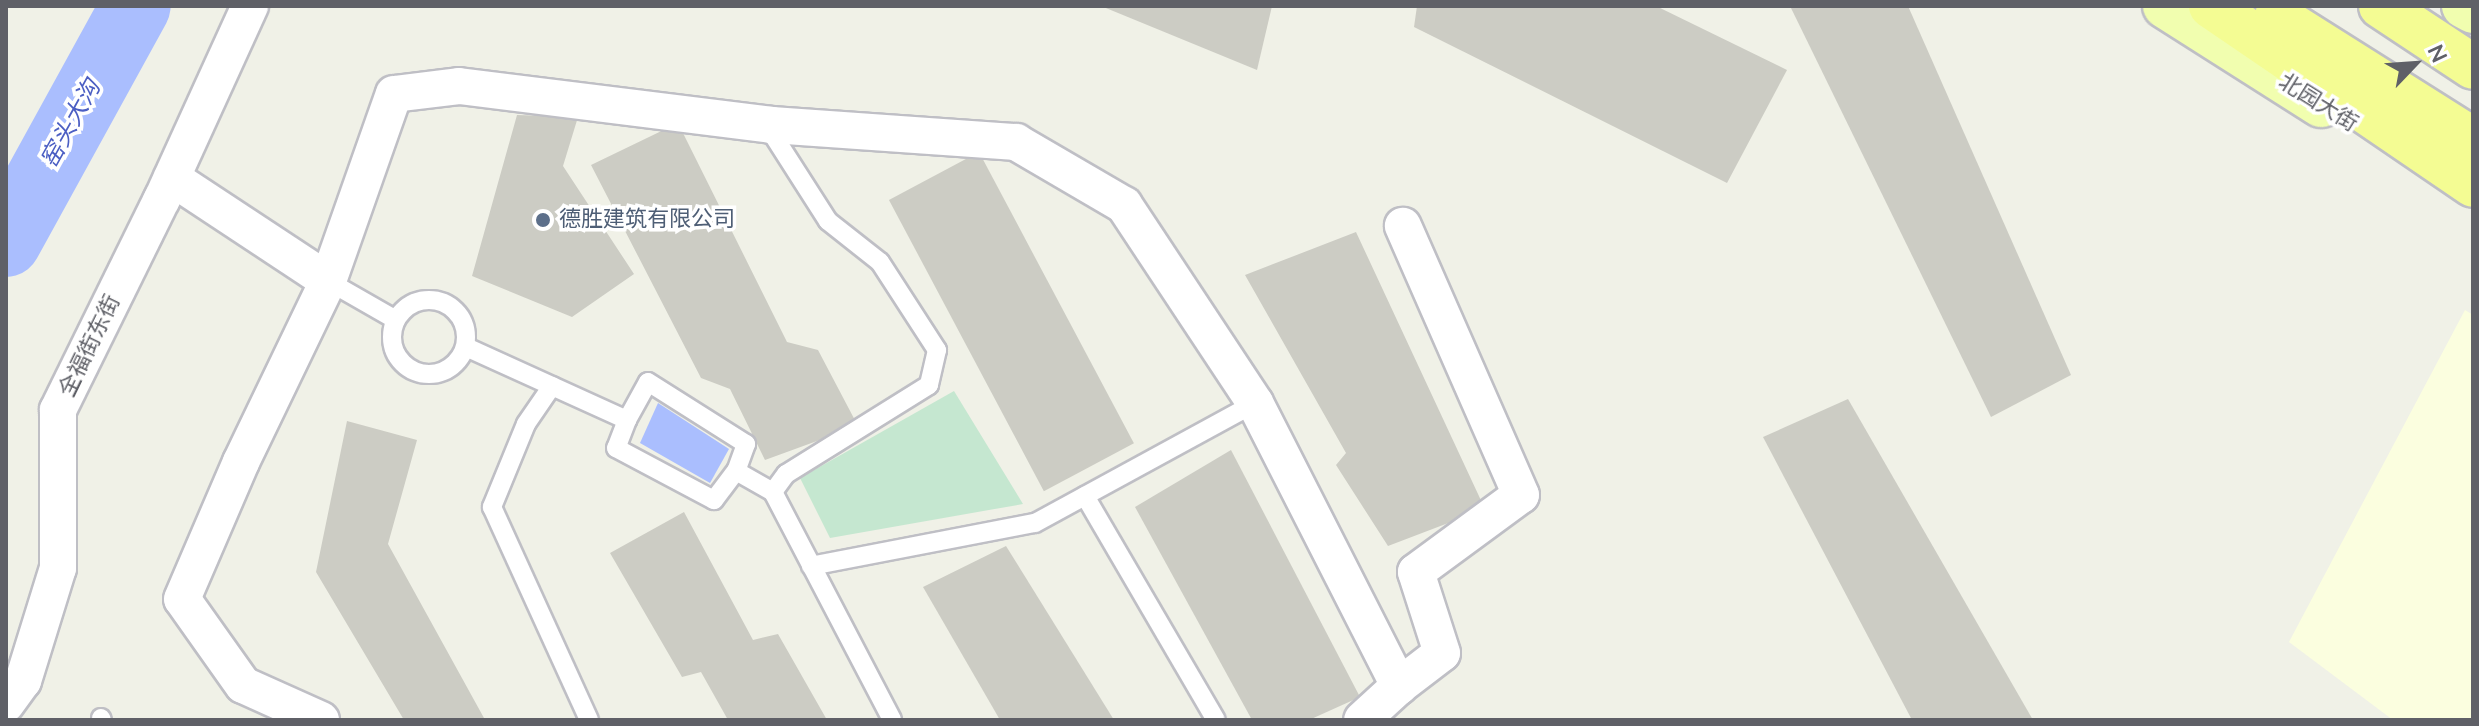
<!DOCTYPE html>
<html>
<head>
<meta charset="utf-8">
<style>
  body { margin:0 }
  #map { position:relative; width:2479px; height:726px; overflow:hidden; background:#f0f1e7; font-family:"Nunito Sans","Noto Sans SC",sans-serif }
  div>[style] { position:absolute }
  [style*='--x'] { left:calc(var(--x)*1px); top:calc(var(--y)*1px); width:calc(var(--w)*1px); rotate:calc(var(--a)*1deg) }
  .commercial>* { inset:0; background:#fbfedf }
  .green>* { inset:0; background:#c5e7d0 }
  .water>* { inset:0; background:#aabefe }
  .river>* { height:70px; margin:-35px; padding:0 35px; transform-origin:35px; border-radius:35px; background:#aabefe }
  .building>* { inset:0; background:#ccccc4; transform-origin:0 0 }
  .roads { filter:drop-shadow(2px 0 #bfbfc5) drop-shadow(-2px 0 #bfbfc5) drop-shadow(0 2px #bfbfc5) drop-shadow(0 -2px #bfbfc5) }
  .lane>* { height:18px; margin:-9px; padding:0 9px; transform-origin:9px; border-radius:9px; background:#fff }
  .lane>.ring { margin:-9px; padding:0; box-sizing:content-box; background:none; border:18px solid #fff; border-radius:50% }
  .street>* { height:36px; margin:-18px; padding:0 18px; transform-origin:18px; border-radius:18px; background:#fff }
  .primary>* { height:44px; margin:-22px; padding:0 22px; transform-origin:22px; border-radius:22px; background:#f1feaf }
  .highway>* { height:44px; margin:-22px; padding:0 22px; transform-origin:22px; border-radius:22px; background:#f4fc93 }
  .dots>* { width:22px; height:22px; translate:-50% -50%; box-sizing:border-box; border:4px solid #fff; border-radius:50% }
  span { translate:-50% -50%; white-space:nowrap; text-align:center; line-height:1.15; -webkit-text-stroke:7px #fff; paint-order:stroke }
  .street-label { font-size:22px; color:#5f6067 }
  .service-label { font-size:22px; color:#4e5e75 }
  .left { translate:0 -50%; text-align:left }
  .water-label { font-size:24px; color:#4b5ec3; font-style:italic }
  .frame { position:absolute; inset:0; border:8px solid #5f6067; pointer-events:none }
  .north { position:absolute; left:2375px; top:24px; width:80px; height:80px; -webkit-text-stroke:6px #fff; paint-order:stroke; rotate:65deg; font-size:22px; font-weight:700; line-height:32px; text-align:center; color:#5f6067 }
  .north::after { content:''; display:block; margin:auto; width:28px; height:36px; background:#5f6067; clip-path:polygon(50% 0,100% 100%,50% 72%,0 100%) }
</style>
</head>
<body>
<div id="map">
  <div class="commercial">
    <i style="clip-path:polygon(2465px 310px,2473px 315px,2473px 720px,2393px 720px,2289px 642px)"></i>
  </div>
  <div class="green">
    <i style="clip-path:polygon(954px 391px,1023px 504px,830px 538px,800px 478px)"></i>
  </div>
  <div class="water">
    <i style="clip-path:polygon(658px 403px,729px 449px,710px 483px,640px 443px)"></i>
  </div>
  <div class="river">
    <i style="--x:6;--y:242;--w:269;--a:-61.2"></i>
  </div>
  <div class="building">
    <i style="clip-path:polygon(1101px 6px,1272px 6px,1257px 70px)"></i>
    <i style="clip-path:polygon(1417px 6px,1656px 6px,1787px 70px,1727px 183px,1414px 27px)"></i>
    <i style="clip-path:polygon(1790px 6px,1908px 6px,2071px 375px,1991px 417px)"></i>
    <i style="clip-path:polygon(517px 115px,578px 117px,563px 166px,634px 274px,572px 317px,472px 276px)"></i>
    <i style="clip-path:polygon(678px 123px,787px 342px,818px 350px,858px 426px,765px 460px,730px 389px,701px 378px,591px 165px)"></i>
    <i style="left:979px;top:152px;width:330px;height:102px;rotate:62deg"></i>
    <i style="clip-path:polygon(1356px 232px,1485px 509px,1388px 546px,1336px 465px,1346px 453px,1245px 275px)"></i>
    <i style="clip-path:polygon(1848px 399px,2033px 720px,1912px 720px,1763px 437px)"></i>
    <i style="clip-path:polygon(347px 421px,417px 440px,388px 544px,484px 718px,404px 720px,316px 572px)"></i>
    <i style="clip-path:polygon(1231px 450px,1360px 697px,1309px 720px,1252px 720px,1135px 507px)"></i>
    <i style="clip-path:polygon(684px 512px,753px 640px,778px 634px,827px 720px,728px 720px,701px 672px,682px 677px,610px 553px)"></i>
    <i style="clip-path:polygon(1006px 546px,1114px 720px,1000px 720px,923px 587px)"></i>
  </div>
  <div class="roads">
    <div class="lane">
      <i style="--x:766;--y:124;--w:115;--a:57.4"></i>
      <i style="--x:828;--y:221;--w:66;--a:38.3"></i>
      <i style="--x:880;--y:262;--w:105;--a:57.1"></i>
      <i style="--x:937;--y:350;--w:36;--a:103"></i>
      <i style="--x:929;--y:385;--w:168;--a:148.1"></i>
      <i style="--x:786;--y:474;--w:22;--a:126"></i>
      <i style="--x:773;--y:492;--w:257;--a:62.4"></i>
      <i style="--x:328;--y:281;--w:78;--a:29.8"></i>
      <i class="ring" style="left:392px;top:300px;width:56px;height:56px"></i>
      <i style="--x:466;--y:347;--w:177;--a:24.4"></i>
      <i style="--x:627;--y:420;--w:30;--a:111"></i>
      <i style="--x:616;--y:448;--w:111;--a:28"></i>
      <i style="--x:714;--y:500;--w:36;--a:-53"></i>
      <i style="--x:552;--y:386;--w:46;--a:124.4"></i>
      <i style="--x:526;--y:424;--w:90;--a:112.3"></i>
      <i style="--x:492;--y:507;--w:234;--a:65.5"></i>
      <i style="--x:627;--y:420;--w:43;--a:-61.1"></i>
      <i style="--x:648;--y:382;--w:116;--a:32.3"></i>
      <i style="--x:746;--y:444;--w:29;--a:110"></i>
      <i style="--x:736;--y:471;--w:43;--a:29.6"></i>
      <i style="--x:1085;--y:496;--w:259;--a:59.7"></i>
      <i style="--x:811;--y:566;--w:228;--a:-10.9"></i>
      <i style="--x:1035;--y:523;--w:251;--a:-28.6"></i>
      <i style="--x:101;--y:718;--w:2;--a:63"></i>
    </div>
    <div class="street">
      <i style="--x:172;--y:178;--w:187;--a:33.4"></i>
      <i style="--x:1399;--y:686;--w:54;--a:-37.5"></i>
      <i style="--x:1442;--y:653;--w:85;--a:-107.8"></i>
      <i style="--x:1416;--y:572;--w:130;--a:-36.3"></i>
      <i style="--x:1521;--y:495;--w:294;--a:-113.7"></i>
      <i style="--x:6;--y:704;--w:29;--a:-54"></i>
      <i style="--x:23;--y:681;--w:118;--a:-72.8"></i>
      <i style="--x:58;--y:568;--w:158;--a:-90"></i>
      <i style="--x:58;--y:410;--w:235;--a:-63.8"></i>
      <i style="--x:162;--y:199;--w:212;--a:-65.5"></i>
      <i style="--x:321;--y:720;--w:85;--a:-155.8"></i>
      <i style="--x:243;--y:685;--w:105;--a:-125.3"></i>
      <i style="--x:182;--y:599;--w:149;--a:-66.7"></i>
      <i style="--x:241;--y:462;--w:201;--a:-64.3"></i>
      <i style="--x:328;--y:281;--w:198;--a:-70.6"></i>
      <i style="--x:394;--y:94;--w:65;--a:-7"></i>
      <i style="--x:459;--y:86;--w:315;--a:7.1"></i>
      <i style="--x:772;--y:125;--w:245;--a:4"></i>
      <i style="--x:1016;--y:142;--w:125;--a:30.3"></i>
      <i style="--x:1124;--y:205;--w:237;--a:56.5"></i>
      <i style="--x:1255;--y:403;--w:318;--a:63"></i>
      <i style="--x:1399;--y:686;--w:50;--a:137.4"></i>
    </div>
    <div class="primary">
      <i style="--x:2165;--y:6;--w:185;--a:32.4"></i>
      <i style="--x:2464;--y:6;--w:10;--a:29"></i>
    </div>
    <div class="highway">
      <i style="--x:2211;--y:6;--w:317;--a:34.3"></i>
      <i style="--x:2381;--y:6;--w:110;--a:33.5"></i>
      <i style="--x:2277;--y:16;--w:232;--a:32.3"></i>
    </div>
  </div>
  <div class="dots">
    <i style="left:543px;top:220px;background:#5c6f8a"></i>
  </div>
  <div class="street-label">
    <span style="left:2318px;top:103px;rotate:32deg">北园大街</span>
    <span style="left:90px;top:346px;rotate:-64deg">全福街东街</span>
  </div>
  <div class="service-label">
    <span class="left" style="left:559px;top:220px">德胜建筑有限公司</span>
  </div>
  <div class="water-label">
    <span style="left:71px;top:124px;rotate:-61deg">窑头大沟</span>
  </div>
  <div class="frame"></div>
  <div class="north">N</div>
</div>
</body>
</html>
